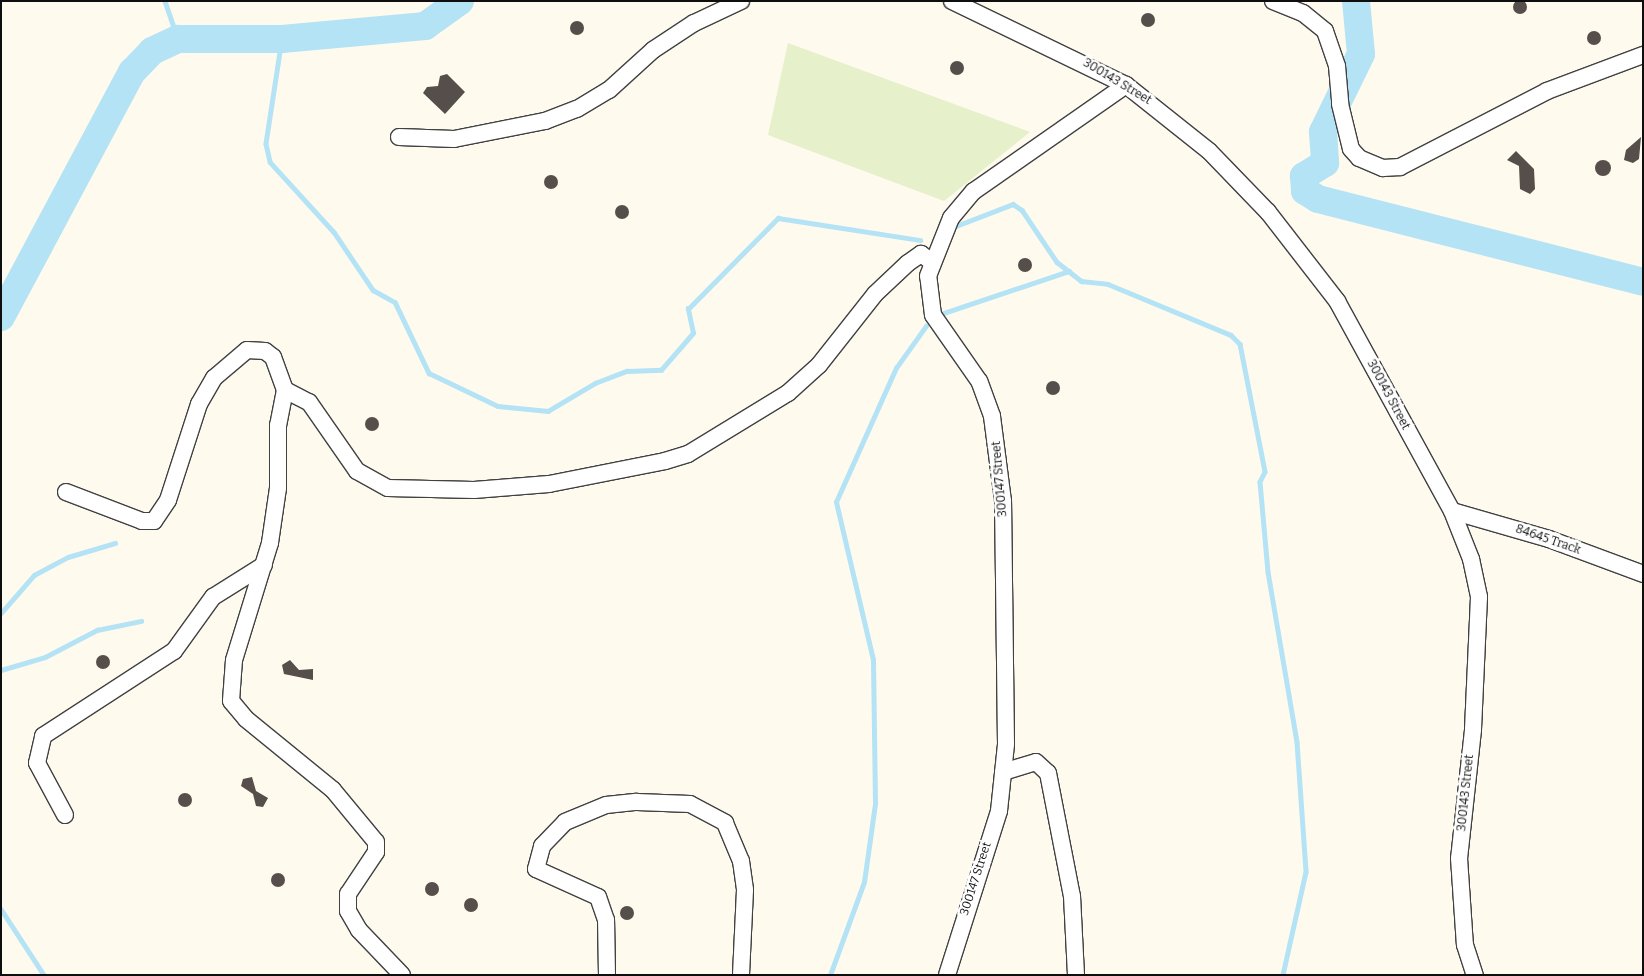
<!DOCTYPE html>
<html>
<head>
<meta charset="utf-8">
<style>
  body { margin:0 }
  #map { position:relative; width:1644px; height:976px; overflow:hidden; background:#fffaee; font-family:Bitter,serif }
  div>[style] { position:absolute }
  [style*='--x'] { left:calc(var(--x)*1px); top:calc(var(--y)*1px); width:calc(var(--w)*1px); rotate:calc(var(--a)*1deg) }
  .pitch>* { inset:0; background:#e6f0ca }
  .stream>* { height:4.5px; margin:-2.25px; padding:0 2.25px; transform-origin:2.25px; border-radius:2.25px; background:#b4e3f5 }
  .river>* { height:28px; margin:-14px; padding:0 14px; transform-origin:14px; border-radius:14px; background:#b4e3f5 }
  .building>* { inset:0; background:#564e4a }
  .round { border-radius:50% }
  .roads { filter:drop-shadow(1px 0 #414141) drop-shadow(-1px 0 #414141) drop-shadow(0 1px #414141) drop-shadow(0 -1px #414141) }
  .street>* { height:16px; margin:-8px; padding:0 8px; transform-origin:8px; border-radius:8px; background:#fff }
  span { translate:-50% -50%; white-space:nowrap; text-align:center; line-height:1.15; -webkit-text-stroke:5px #fff; paint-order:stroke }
  .street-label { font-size:12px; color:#0e0e0e }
  .frame { position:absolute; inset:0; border:2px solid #0e0e0e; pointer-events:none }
</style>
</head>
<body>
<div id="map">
  <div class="pitch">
    <i style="clip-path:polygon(788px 43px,1030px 132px,944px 201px,768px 135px)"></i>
  </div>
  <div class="stream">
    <i style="--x:165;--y:1;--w:40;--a:71.1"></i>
    <i style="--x:282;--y:39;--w:106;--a:98.7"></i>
    <i style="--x:266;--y:144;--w:18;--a:77"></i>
    <i style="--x:270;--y:162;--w:95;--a:47.6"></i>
    <i style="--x:334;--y:232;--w:70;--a:56.1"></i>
    <i style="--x:373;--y:290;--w:25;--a:29"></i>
    <i style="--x:395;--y:302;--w:79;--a:64.4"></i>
    <i style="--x:429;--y:373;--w:76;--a:25.6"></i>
    <i style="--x:498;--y:406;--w:50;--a:5.7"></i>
    <i style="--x:548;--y:411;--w:55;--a:-30.8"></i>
    <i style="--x:595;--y:383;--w:34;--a:-21"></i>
    <i style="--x:627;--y:371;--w:34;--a:-2"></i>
    <i style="--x:661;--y:370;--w:49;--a:-49.1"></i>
    <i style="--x:693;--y:333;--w:25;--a:-102"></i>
    <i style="--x:688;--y:309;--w:128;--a:-45.3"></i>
    <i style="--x:778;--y:218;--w:144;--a:8.8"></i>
    <i style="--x:956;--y:226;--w:61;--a:-21.1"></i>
    <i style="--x:1013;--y:204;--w:11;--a:34"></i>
    <i style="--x:1022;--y:210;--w:63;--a:56.1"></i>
    <i style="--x:1057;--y:262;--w:31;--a:38"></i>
    <i style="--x:1081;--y:281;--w:27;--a:6"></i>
    <i style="--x:1108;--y:284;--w:133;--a:22.5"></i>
    <i style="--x:1231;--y:335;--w:13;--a:45"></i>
    <i style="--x:1240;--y:344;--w:130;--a:78.9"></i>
    <i style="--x:1265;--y:472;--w:11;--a:117"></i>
    <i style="--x:1260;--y:482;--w:90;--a:84.9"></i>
    <i style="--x:1268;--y:572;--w:172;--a:80.3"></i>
    <i style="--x:1297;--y:742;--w:130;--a:86"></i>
    <i style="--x:1306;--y:872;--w:106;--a:102.6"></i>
    <i style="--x:941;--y:314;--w:135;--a:-18.6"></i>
    <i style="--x:1;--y:613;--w:50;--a:-49"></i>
    <i style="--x:34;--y:575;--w:38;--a:-28"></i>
    <i style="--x:68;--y:557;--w:49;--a:-16.6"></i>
    <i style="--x:1;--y:670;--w:46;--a:-16.5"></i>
    <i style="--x:45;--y:657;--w:59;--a:-27.4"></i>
    <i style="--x:97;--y:630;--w:45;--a:-11.6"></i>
    <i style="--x:1;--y:909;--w:79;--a:56.9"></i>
    <i style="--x:830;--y:975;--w:99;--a:-69.9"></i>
    <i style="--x:864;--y:882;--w:79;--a:-82"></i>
    <i style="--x:875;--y:804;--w:144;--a:-90.8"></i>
    <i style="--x:873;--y:660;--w:162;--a:-103.2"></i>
    <i style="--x:836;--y:502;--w:147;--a:-65.9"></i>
    <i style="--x:896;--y:368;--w:52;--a:-54.5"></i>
  </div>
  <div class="river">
    <i style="--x:1356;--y:1;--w:53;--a:84.6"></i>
    <i style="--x:1361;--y:54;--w:87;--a:116"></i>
    <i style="--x:1323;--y:132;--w:31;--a:86"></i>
    <i style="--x:1325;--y:163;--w:25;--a:148"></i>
    <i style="--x:1304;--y:176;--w:15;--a:86"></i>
    <i style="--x:1305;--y:191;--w:15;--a:32"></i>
    <i style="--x:1318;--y:199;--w:335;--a:14.3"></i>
    <i style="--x:1;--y:317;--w:278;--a:-61.9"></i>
    <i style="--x:132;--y:72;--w:29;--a:-46"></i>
    <i style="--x:152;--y:51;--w:29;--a:-25"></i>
    <i style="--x:178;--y:39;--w:104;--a:0"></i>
    <i style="--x:282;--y:39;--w:144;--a:-5.2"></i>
    <i style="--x:425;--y:26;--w:43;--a:-35.5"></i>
  </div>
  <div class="building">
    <i class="round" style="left:1513px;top:0;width:14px;height:14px"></i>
    <i class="round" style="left:1141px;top:13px;width:14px;height:14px"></i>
    <i class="round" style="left:570px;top:21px;width:14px;height:14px"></i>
    <i class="round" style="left:1587px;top:31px;width:14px;height:14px"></i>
    <i class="round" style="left:950px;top:61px;width:14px;height:14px"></i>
    <i style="clip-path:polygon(447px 74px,465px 92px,445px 114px,423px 93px,427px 87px,438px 86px,440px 76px)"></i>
    <i style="clip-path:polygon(1641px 137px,1639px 159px,1633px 163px,1624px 160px,1626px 150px)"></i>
    <i style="clip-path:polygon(1516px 151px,1534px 169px,1535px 189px,1530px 194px,1520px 189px,1519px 166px,1507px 160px)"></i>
    <i class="round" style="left:1595px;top:160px;width:16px;height:16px"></i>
    <i class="round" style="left:544px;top:175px;width:14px;height:14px"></i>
    <i class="round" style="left:615px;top:205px;width:14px;height:14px"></i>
    <i class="round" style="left:1018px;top:258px;width:14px;height:14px"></i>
    <i class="round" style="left:1046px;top:381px;width:14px;height:14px"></i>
    <i class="round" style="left:365px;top:417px;width:14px;height:14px"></i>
    <i class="round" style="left:96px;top:655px;width:14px;height:14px"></i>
    <i style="clip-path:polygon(290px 660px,299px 670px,313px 669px,313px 680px,284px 674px,282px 665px)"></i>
    <i style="clip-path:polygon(252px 777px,256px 791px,268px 798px,263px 807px,256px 806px,253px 794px,241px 786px,243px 779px)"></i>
    <i class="round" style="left:178px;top:793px;width:14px;height:14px"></i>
    <i class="round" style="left:271px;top:873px;width:14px;height:14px"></i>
    <i class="round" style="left:425px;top:882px;width:14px;height:14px"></i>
    <i class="round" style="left:464px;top:898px;width:14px;height:14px"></i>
    <i class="round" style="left:620px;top:906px;width:14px;height:14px"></i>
  </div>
  <div class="roads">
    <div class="street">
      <i style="--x:952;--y:1;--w:193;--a:25.8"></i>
      <i style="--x:1126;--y:85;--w:106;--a:38.5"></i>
      <i style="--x:1209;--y:151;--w:85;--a:46"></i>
      <i style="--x:1268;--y:212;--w:113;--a:52.2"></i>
      <i style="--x:1337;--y:301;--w:239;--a:61.3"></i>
      <i style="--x:1452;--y:511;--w:52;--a:68.4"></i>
      <i style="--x:1471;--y:559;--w:39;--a:78"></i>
      <i style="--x:1479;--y:597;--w:133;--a:92.6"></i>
      <i style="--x:1473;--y:730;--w:129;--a:96.2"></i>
      <i style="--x:1459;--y:858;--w:87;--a:86.1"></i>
      <i style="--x:1465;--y:945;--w:32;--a:72"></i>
      <i style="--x:1273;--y:1;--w:32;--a:22"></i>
      <i style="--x:1303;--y:13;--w:28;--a:39"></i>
      <i style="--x:1325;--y:31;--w:37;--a:71"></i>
      <i style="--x:1337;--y:66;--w:38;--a:85"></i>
      <i style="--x:1340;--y:104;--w:46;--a:76.3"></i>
      <i style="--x:1351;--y:149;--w:12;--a:48"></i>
      <i style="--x:1359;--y:158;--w:26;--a:23"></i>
      <i style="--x:1383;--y:168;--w:17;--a:-3"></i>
      <i style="--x:1400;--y:167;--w:165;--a:-27.3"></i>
      <i style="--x:1547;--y:91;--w:103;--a:-20.6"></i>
      <i style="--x:399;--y:137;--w:55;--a:2.1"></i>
      <i style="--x:454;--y:139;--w:93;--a:-11.2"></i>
      <i style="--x:545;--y:121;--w:34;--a:-21"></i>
      <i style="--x:577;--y:109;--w:37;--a:-31"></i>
      <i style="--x:609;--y:90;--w:59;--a:-42.3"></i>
      <i style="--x:653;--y:50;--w:49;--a:-33.4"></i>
      <i style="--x:694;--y:23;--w:52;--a:-25.1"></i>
      <i style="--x:285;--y:390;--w:27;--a:27"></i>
      <i style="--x:309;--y:402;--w:84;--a:55.2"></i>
      <i style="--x:357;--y:471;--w:35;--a:29"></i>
      <i style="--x:388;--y:488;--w:86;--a:1.3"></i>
      <i style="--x:474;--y:490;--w:75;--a:-4.6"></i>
      <i style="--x:549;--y:484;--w:118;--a:-11.2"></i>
      <i style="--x:665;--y:461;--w:24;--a:-17"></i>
      <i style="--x:688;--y:454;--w:117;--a:-31.4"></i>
      <i style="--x:788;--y:393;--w:42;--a:-42.1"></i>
      <i style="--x:819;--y:365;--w:90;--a:-51.7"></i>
      <i style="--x:875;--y:294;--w:45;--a:-43.2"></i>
      <i style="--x:908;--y:263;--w:16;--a:-35"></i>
      <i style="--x:921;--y:254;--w:14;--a:36"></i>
      <i style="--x:66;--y:492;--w:81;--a:20.9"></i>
      <i style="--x:142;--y:521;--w:12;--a:0"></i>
      <i style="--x:154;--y:521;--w:25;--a:-56"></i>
      <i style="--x:168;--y:500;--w:101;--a:-72.1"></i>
      <i style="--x:199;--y:404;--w:30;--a:-60"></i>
      <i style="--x:214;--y:378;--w:43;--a:-40.3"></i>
      <i style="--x:247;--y:350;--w:18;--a:3"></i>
      <i style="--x:265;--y:351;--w:10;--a:37"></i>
      <i style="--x:273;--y:357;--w:35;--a:70"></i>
      <i style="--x:285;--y:390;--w:36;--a:101"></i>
      <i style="--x:278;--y:425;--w:63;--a:90"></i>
      <i style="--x:278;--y:488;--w:56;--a:98.3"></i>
      <i style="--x:270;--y:543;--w:122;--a:107.1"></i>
      <i style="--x:234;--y:660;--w:41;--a:94.2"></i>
      <i style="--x:231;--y:701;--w:23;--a:50"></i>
      <i style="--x:246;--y:719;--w:112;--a:39.2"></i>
      <i style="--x:333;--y:790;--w:67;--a:50.4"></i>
      <i style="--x:376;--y:842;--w:10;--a:90"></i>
      <i style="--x:376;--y:852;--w:50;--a:123.7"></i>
      <i style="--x:348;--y:894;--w:17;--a:90"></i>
      <i style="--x:348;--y:911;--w:22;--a:60"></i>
      <i style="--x:359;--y:930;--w:62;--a:46.3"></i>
      <i style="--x:1452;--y:511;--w:101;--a:16.1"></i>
      <i style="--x:1549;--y:539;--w:100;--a:20.4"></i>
      <i style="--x:1003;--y:772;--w:34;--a:-17"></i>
      <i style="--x:1036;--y:762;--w:16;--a:43"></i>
      <i style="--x:1048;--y:773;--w:125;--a:79"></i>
      <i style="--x:1072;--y:896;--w:79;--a:87.1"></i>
      <i style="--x:65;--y:815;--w:59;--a:-118.3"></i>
      <i style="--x:37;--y:763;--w:28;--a:-77"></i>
      <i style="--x:43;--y:736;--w:156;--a:-33"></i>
      <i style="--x:174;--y:651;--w:67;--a:-54.2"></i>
      <i style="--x:213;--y:597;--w:60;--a:-32.1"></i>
      <i style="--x:607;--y:975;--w:55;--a:-91"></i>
      <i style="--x:606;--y:920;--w:24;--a:-109"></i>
      <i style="--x:598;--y:897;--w:68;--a:-155.7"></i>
      <i style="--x:536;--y:869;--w:24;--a:-75"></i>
      <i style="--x:542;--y:846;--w:33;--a:-46"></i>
      <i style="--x:565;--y:822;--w:44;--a:-22.5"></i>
      <i style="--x:606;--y:805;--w:31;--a:-6"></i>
      <i style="--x:637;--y:802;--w:53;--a:2.2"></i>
      <i style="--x:690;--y:804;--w:40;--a:28"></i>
      <i style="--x:725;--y:823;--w:41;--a:67.2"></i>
      <i style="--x:741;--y:861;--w:29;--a:82"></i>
      <i style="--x:745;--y:890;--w:85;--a:92.7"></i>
      <i style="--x:947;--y:975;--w:172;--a:-72.4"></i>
      <i style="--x:999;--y:811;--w:67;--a:-84"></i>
      <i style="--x:1006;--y:744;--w:243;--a:-90.7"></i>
      <i style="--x:1003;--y:501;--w:86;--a:-97.4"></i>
      <i style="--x:992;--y:416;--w:37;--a:-110"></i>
      <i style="--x:979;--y:381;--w:80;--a:-124.9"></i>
      <i style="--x:933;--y:315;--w:39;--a:-97"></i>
      <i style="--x:928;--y:276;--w:62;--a:-68.4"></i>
      <i style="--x:951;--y:218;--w:35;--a:-50"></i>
      <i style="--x:974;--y:191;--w:185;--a:-34.9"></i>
    </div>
  </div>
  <div class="street-label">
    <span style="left:1117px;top:82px;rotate:31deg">300143 Street</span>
    <span style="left:1388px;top:395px;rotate:62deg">300143 Street</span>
    <span style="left:1000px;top:479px;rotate:-95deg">300147 Street</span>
    <span style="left:1548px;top:540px;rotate:19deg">84645 Track</span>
    <span style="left:1466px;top:793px;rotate:-84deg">300143 Street</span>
    <span style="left:976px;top:879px;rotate:-72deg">300147 Street</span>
  </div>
  <div class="frame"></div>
</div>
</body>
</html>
